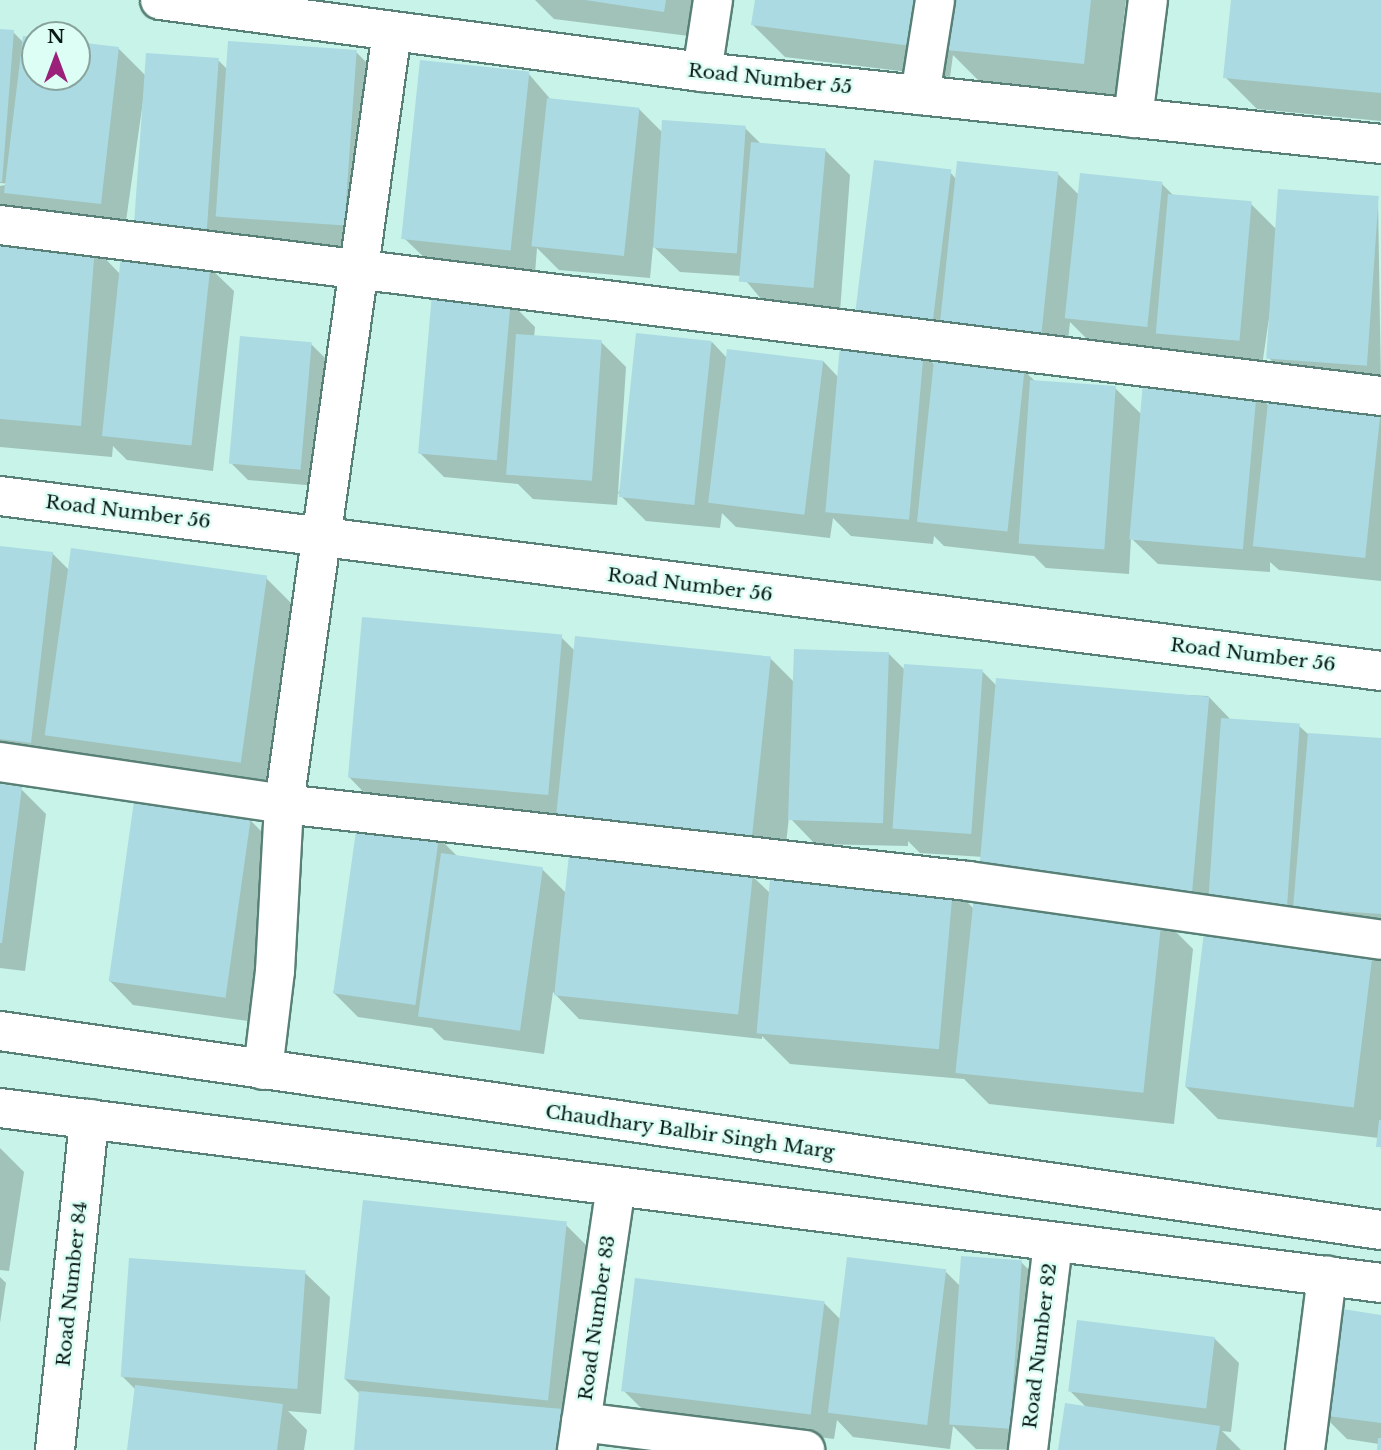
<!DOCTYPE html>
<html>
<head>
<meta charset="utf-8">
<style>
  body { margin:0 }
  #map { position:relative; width:1381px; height:1450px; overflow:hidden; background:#c8f3e8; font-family:"Libre Baskerville",serif }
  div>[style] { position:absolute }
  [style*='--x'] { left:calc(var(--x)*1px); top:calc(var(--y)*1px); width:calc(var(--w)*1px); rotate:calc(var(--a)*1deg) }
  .shadow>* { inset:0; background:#0003 }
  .building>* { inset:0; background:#abdae3; transform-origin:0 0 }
  .roads { filter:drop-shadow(2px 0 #588076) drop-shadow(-2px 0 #588076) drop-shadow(0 2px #588076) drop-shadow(0 -2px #588076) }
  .minor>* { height:38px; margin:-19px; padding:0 19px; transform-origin:19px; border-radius:19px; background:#fff }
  span { translate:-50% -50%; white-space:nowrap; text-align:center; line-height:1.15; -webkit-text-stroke:5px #dcfef5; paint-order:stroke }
  .street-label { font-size:19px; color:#0a1b17 }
  .north { position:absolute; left:21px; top:21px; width:70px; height:70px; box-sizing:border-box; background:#dcfef5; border:2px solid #88a39c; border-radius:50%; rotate:0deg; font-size:19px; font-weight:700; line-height:28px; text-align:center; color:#0a1b17 }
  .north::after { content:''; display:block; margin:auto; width:24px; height:32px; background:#9a2079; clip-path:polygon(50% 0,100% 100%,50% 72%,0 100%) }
</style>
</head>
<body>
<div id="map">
  <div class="shadow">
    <i style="clip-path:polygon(535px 0,693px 0,689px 36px,554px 19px)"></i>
    <i style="clip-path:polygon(756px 0,1126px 0,1115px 95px,979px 81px,953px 55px,950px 77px,785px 57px,753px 25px)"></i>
    <i style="clip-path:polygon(1233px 0,1381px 0,1381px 121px,1257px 109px,1225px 77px)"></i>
    <i style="clip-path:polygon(0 31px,13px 32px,24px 43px,35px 39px,35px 77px,77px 77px,77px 44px,119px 49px,146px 76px,218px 60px,227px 69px,356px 52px,381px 77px,368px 250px,241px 241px,232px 232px,231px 253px,159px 248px,144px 94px,125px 228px,31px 217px,22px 208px,0 207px,0 186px,11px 184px,0 183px)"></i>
    <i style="clip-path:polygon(528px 73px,552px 101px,639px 109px,663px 133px,745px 128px,762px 145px,825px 150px,850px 175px,840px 312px,767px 306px,742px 276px,680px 272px,653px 246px,650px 278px,559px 270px,537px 248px,535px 274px,430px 263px,405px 239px)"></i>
    <i style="clip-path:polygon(950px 172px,956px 179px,1057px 173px,1079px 195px,1162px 184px,1174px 196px,1251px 204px,1277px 230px,1378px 198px,1381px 389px,1293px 383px,1269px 358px,1273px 291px,1262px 366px,1180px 357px,1171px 349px,1090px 342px,1070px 322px,1066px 359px,880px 343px)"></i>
    <i style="clip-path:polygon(0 240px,95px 248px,120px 274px,209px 267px,234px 291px,213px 471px,127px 460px,113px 446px,112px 457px,0 447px)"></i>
    <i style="clip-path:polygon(510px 302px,535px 327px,534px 337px,601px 342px,626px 367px,618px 493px,712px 342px,727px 358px,823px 361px,839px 378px,924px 354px,936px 366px,1024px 371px,1036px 382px,1115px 388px,1142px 415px,1257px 393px,1269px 406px,1381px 406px,1381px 581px,1279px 570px,1270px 562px,1270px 572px,1158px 564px,1131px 538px,1129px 574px,1046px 568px,1034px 556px,944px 546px,934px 536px,933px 544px,851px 536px,833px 518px,830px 538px,736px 527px,722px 513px,720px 528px,646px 521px,618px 493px,617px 505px,533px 499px,518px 484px,444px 477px,419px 452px)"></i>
    <i style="clip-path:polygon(311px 344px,328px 361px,317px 486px,248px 480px,231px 463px)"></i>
    <i style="clip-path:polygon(0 547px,52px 553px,70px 571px,266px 578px,298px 610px,271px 794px,0 766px)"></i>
    <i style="clip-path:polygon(evenodd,561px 637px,576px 652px,771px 659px,795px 683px,888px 653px,905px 670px,982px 671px,997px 686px,1208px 696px,1232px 721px,1299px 726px,1308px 734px,1381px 740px,1381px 1149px,1379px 1138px,1218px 1119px,1186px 1087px,1206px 926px,1160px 916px,1193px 949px,1174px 1124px,989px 1104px,964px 1079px,790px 1064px,762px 1036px,762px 1039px,579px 1019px,553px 992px,544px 1054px,444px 1040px,432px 1028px,358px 1017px,333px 992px,438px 837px,458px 857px,542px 869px,566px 893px,752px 876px,771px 894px,773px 867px,380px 809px,349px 777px,561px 637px,789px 817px,815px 844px,908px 846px,908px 841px,920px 853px,984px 857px,974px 909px,952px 887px,783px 871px,789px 817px)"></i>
    <i style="clip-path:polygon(0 786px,21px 789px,46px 814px,25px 971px,0 968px)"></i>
    <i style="clip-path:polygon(250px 820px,275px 845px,248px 1021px,133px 1005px,109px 980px)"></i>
    <i style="clip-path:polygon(0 1148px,24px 1172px,9px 1271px,0 1270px)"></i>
    <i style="clip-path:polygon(566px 1225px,598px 1257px,578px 1427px,356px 1450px,360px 1394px,345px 1379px)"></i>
    <i style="clip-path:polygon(1021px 1262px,1046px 1287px,1034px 1450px,976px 1449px,953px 1426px,950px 1449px,853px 1437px,837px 1420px,834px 1439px,648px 1415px,623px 1390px,824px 1303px,841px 1320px,945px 1271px,961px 1287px)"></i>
    <i style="clip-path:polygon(305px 1273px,330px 1297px,321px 1414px,288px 1411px,307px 1430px,304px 1450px,129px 1450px,136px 1390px,122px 1376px)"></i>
    <i style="clip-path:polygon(0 1277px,6px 1283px,0 1323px)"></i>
    <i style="clip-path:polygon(1381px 1316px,1381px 1450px,1378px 1450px,1379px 1444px,1347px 1439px,1322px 1414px)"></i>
    <i style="clip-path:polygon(1214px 1338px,1239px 1363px,1231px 1432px,1222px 1431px,1241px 1450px,1060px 1450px,1087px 1408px,1071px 1392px)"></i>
  </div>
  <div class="building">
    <i style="clip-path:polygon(585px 0,666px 0,664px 12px)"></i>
    <i style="clip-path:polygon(755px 0,925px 0,919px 47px,751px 25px)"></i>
    <i style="clip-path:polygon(951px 0,1091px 0,1084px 64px,946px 50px)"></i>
    <i style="clip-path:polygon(1231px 0,1381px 0,1381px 93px,1223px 78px)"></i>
    <i style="clip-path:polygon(0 29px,14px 30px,2px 182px,0 182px)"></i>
    <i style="clip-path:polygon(23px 36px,35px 37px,35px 77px,77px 77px,77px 42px,119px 47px,101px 204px,4px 193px)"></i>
    <i style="left:228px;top:41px;width:129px;height:176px;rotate:4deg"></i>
    <i style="left:146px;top:53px;width:73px;height:171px;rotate:4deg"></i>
    <i style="left:420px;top:60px;width:110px;height:180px;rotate:6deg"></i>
    <i style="left:547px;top:98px;width:93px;height:149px;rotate:6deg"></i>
    <i style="left:662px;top:120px;width:84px;height:128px;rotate:4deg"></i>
    <i style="left:751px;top:142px;width:75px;height:140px;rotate:5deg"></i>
    <i style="left:874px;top:160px;width:78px;height:160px;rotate:7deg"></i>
    <i style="left:957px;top:161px;width:102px;height:166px;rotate:6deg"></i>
    <i style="left:1080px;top:173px;width:83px;height:146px;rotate:6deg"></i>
    <i style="left:1278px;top:189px;width:101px;height:170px;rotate:4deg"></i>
    <i style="left:1168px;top:194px;width:84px;height:140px;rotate:5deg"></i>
    <i style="clip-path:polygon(0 238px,95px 246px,81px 426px,0 419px)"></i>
    <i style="left:121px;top:255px;width:90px;height:182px;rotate:6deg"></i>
    <i style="left:432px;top:294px;width:79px;height:160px;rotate:5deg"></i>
    <i style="left:636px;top:333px;width:76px;height:165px;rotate:6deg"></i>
    <i style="left:516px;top:334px;width:86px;height:141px;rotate:4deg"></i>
    <i style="left:240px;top:336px;width:72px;height:128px;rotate:5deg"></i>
    <i style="left:840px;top:345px;width:84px;height:168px;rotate:5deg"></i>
    <i style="left:727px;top:349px;width:97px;height:155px;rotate:7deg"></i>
    <i style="left:934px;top:360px;width:91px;height:163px;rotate:6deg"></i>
    <i style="left:1030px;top:380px;width:86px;height:164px;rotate:4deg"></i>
    <i style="left:1143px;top:383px;width:114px;height:157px;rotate:5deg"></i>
    <i style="left:1269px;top:392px;width:113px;height:155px;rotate:6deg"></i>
    <i style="clip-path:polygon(0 546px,53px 552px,31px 743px,0 739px)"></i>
    <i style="left:71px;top:548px;width:198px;height:189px;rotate:8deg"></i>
    <i style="left:362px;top:617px;width:201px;height:161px;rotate:5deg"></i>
    <i style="left:575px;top:636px;width:197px;height:181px;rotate:6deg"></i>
    <i style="left:794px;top:649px;width:95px;height:171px;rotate:2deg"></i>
    <i style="left:904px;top:664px;width:79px;height:165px;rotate:4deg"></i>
    <i style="left:996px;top:678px;width:214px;height:196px;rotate:5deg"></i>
    <i style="left:1221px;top:718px;width:79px;height:188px;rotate:4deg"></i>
    <i style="clip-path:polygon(1308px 733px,1381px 738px,1381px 914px,1293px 908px)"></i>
    <i style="clip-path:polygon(0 784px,22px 787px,2px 943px,0 943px)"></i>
    <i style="left:134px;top:801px;width:118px;height:182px;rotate:8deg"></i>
    <i style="left:357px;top:824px;width:83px;height:171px;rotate:8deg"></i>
    <i style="left:441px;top:853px;width:103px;height:165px;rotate:8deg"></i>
    <i style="left:569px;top:854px;width:185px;height:142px;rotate:6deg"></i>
    <i style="left:771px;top:868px;width:183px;height:166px;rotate:5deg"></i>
    <i style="left:974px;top:896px;width:189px;height:178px;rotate:6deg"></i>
    <i style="left:1205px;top:924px;width:170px;height:164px;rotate:7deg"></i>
    <i style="clip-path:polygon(1379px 1120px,1381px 1120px,1381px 1147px,1376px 1147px)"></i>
    <i style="left:363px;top:1200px;width:205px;height:180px;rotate:6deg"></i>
    <i style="left:961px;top:1256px;width:61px;height:169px;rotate:4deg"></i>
    <i style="left:847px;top:1257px;width:100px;height:157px;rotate:7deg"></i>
    <i style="left:129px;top:1258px;width:177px;height:119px;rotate:4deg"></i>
    <i style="left:635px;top:1278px;width:191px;height:114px;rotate:7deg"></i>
    <i style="clip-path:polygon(1336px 1308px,1381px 1315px,1381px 1423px,1320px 1415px)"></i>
    <i style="left:1077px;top:1320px;width:139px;height:72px;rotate:7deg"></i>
    <i style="clip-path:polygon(135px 1385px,283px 1404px,277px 1450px,127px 1450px)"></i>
    <i style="clip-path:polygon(359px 1391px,563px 1409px,559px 1450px,354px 1450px)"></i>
    <i style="clip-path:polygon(1065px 1403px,1220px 1426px,1216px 1450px,1058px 1450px)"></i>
    <i style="clip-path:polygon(1378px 1438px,1381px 1438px,1381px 1450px,1377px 1450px)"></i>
  </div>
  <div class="roads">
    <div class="minor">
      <i style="--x:160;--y:0;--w:547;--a:7.57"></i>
      <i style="--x:702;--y:72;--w:683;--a:6.05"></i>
      <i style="--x:702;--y:72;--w:73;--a:-81.3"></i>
      <i style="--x:920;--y:95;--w:96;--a:-81"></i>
      <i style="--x:1133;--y:118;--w:119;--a:-82.8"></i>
      <i style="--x:0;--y:225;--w:1392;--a:7.06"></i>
      <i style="--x:0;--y:496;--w:1392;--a:7.22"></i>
      <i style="--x:0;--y:762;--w:287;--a:8.4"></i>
      <i style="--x:284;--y:804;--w:688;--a:6.42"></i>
      <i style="--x:968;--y:881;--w:417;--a:8.1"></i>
      <i style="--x:0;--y:1031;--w:1395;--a:8.2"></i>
      <i style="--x:263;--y:1070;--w:100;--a:-83.1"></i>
      <i style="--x:275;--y:971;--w:167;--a:-86.9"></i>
      <i style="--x:284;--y:804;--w:780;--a:-82.04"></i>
      <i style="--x:0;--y:1108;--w:1392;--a:7.22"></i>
      <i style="--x:581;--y:1422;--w:226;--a:7.1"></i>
      <i style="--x:55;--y:1450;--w:333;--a:-84.1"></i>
      <i style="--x:577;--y:1450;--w:266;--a:-81.6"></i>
      <i style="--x:1028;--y:1450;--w:209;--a:-83.1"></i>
      <i style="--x:1305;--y:1450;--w:176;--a:-82.8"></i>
    </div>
  </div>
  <div class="street-label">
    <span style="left:770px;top:79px;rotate:6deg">Road Number 55</span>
    <span style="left:128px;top:512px;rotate:7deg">Road Number 56</span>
    <span style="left:690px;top:585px;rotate:7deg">Road Number 56</span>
    <span style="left:1253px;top:655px;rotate:7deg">Road Number 56</span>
    <span style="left:690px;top:1132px;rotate:8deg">Chaudhary Balbir Singh Marg</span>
    <span style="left:72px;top:1284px;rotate:-84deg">Road Number 84</span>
    <span style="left:597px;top:1318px;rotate:-82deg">Road Number 83</span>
    <span style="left:1040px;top:1346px;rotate:-83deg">Road Number 82</span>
  </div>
  <div class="north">N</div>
</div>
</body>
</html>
